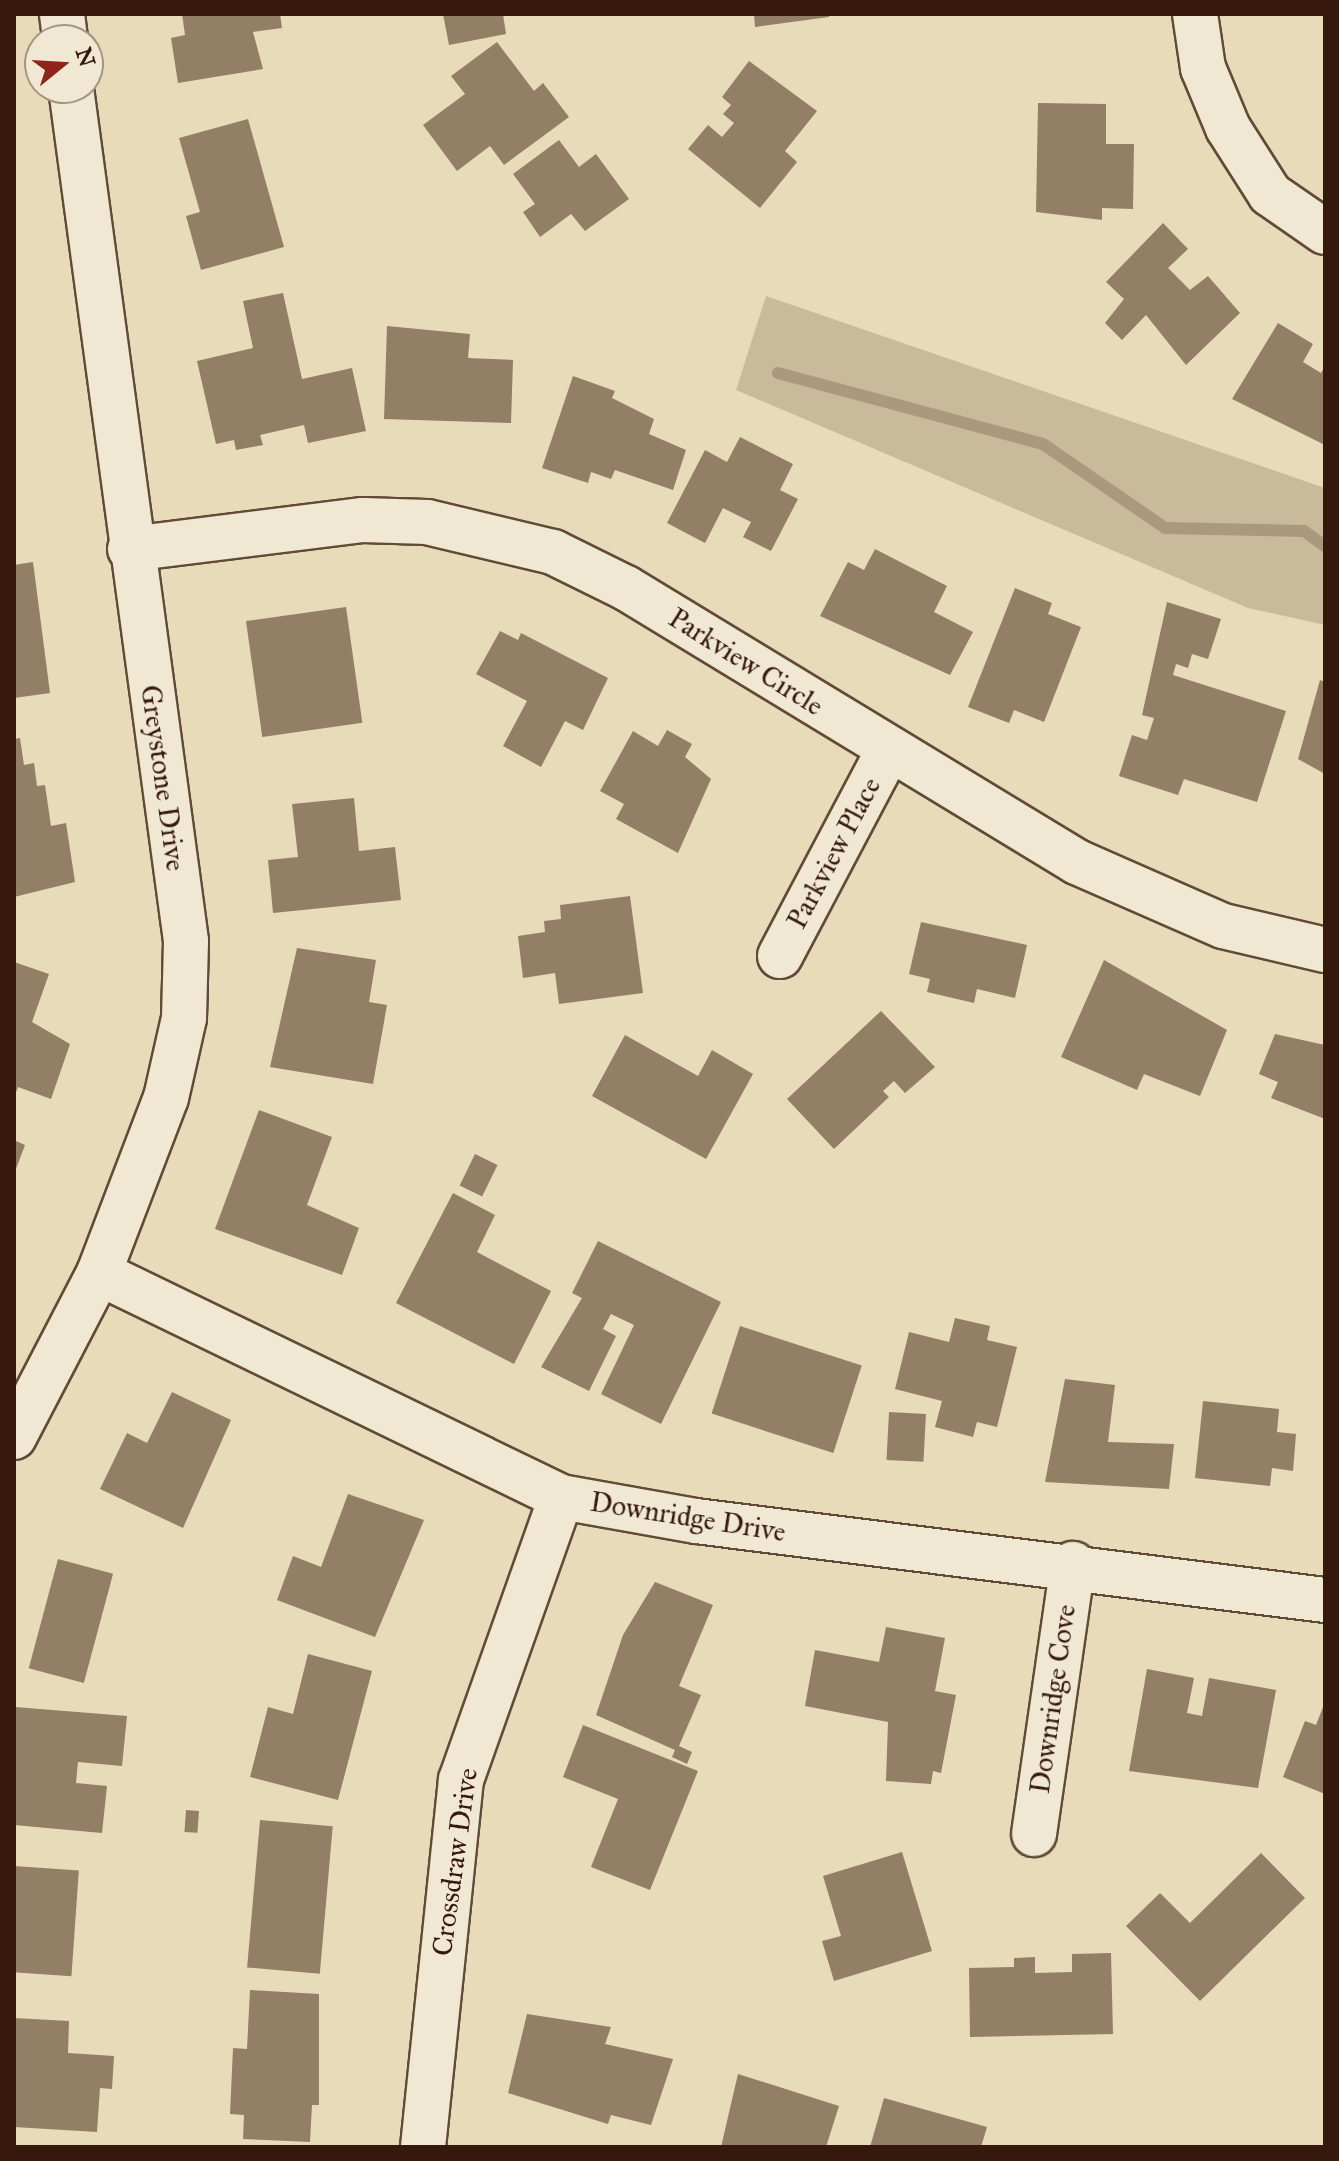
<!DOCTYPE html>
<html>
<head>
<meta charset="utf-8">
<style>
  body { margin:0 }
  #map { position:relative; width:1339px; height:2161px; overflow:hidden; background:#e8dbb9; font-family:"IM FELL Great Primer",serif }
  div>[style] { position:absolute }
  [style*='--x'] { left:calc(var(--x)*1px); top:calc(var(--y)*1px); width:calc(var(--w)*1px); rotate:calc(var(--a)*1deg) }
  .green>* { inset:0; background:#caba9c }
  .stream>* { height:12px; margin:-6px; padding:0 6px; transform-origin:6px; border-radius:6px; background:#ab997e }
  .building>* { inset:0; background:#937e66; transform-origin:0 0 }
  .roads { filter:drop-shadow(2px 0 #624a37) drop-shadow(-2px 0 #624a37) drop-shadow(0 2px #624a37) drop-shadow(0 -2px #624a37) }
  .minor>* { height:44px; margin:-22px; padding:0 22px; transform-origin:22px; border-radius:22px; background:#f0e8d2 }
  .tertiary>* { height:44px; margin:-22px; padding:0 22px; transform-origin:22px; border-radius:22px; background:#f0e8d2 }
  span { translate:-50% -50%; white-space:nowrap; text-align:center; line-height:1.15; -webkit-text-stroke:7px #f0e8d2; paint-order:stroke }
  .street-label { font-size:28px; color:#36190c }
  .frame { position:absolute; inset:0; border:16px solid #36190c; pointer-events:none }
  .north { position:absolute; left:24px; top:24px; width:80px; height:80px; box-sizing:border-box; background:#f0e8d2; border:2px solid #a69583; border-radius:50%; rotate:72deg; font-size:22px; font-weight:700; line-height:32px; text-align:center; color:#36190c }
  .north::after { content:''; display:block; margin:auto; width:28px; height:36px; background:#8f2418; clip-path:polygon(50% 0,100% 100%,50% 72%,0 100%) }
</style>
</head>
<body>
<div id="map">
  <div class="green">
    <i style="clip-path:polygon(766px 296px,1325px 488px,1325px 625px,1248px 608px,736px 390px)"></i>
  </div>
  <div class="stream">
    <i style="--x:778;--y:373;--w:274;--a:15"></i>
    <i style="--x:1043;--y:444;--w:148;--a:34.5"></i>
    <i style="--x:1165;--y:528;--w:139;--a:1.2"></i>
    <i style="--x:1304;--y:531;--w:26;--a:36"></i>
  </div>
  <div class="building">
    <i style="clip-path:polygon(182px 14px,280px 14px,282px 28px,253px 32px,263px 69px,178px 83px,171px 38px,185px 35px)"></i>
    <i style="clip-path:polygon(443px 14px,503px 14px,506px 34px,449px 45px)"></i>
    <i style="clip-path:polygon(754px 14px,829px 14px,829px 17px,755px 27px)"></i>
    <i style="clip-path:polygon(497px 42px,534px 91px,543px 83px,569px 117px,504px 165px,490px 146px,457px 171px,423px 125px,465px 94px,451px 76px)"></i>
    <i style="clip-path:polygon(749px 61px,817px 111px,785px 151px,797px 162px,760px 208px,688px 149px,708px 125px,722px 137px,734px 123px,723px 114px,731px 105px,722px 97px)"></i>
    <i style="clip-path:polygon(1038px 103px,1106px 104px,1106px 144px,1134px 144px,1133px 209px,1102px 208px,1102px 220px,1036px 212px)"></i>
    <i style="clip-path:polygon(248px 119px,284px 247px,201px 270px,186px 216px,200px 212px,179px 138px)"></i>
    <i style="clip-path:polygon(559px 140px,579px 167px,596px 154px,629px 199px,585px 231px,571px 214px,540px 237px,523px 212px,535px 204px,513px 174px)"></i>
    <i style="clip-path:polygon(1163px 223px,1188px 249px,1168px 268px,1190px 290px,1208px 276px,1240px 313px,1186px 365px,1146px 315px,1122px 340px,1105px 323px,1124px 299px,1106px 282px)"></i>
    <i style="clip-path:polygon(283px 293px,302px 379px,352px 368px,366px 431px,308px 443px,304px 425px,260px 435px,263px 445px,236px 450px,234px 440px,216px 444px,197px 361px,253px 348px,243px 301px)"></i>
    <i style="clip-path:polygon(1278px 323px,1313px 344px,1303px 362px,1321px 373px,1325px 366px,1325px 445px,1232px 399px)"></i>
    <i style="clip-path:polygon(387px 326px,470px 334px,468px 358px,513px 360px,511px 423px,384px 419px)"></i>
    <i style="clip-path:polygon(573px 376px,615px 391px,612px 398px,654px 419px,649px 434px,686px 450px,673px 490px,615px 470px,611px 479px,591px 472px,588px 483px,542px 468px)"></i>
    <i style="clip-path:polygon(740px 437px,793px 464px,780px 490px,798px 499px,771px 551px,743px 537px,751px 522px,723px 508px,705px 543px,667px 523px,705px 450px,727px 462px)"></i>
    <i style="clip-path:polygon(875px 549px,947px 586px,934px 612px,973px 632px,950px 675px,820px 616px,848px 562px,864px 570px)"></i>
    <i style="clip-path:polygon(33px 562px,50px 693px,14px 698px,14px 565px)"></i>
    <i style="clip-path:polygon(1015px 588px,1052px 603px,1048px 614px,1081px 627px,1044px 722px,1014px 710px,1009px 723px,968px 707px)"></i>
    <i style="clip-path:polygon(1167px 602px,1221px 619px,1208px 659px,1192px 654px,1188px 668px,1176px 664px,1173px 675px,1286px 711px,1257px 802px,1184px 779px,1178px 795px,1119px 776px,1132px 735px,1147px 740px,1154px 718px,1142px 715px)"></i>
    <i style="left:346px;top:607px;width:117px;height:101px;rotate:82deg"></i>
    <i style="clip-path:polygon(500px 631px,518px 640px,521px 633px,608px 678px,583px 730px,565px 721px,541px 767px,503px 746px,527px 701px,476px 674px)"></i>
    <i style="clip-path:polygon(1320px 680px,1325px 682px,1325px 774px,1298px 759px)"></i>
    <i style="clip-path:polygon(667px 730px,692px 744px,685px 757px,711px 779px,678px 853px,616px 819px,624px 804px,600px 791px,633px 731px,658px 746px)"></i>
    <i style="clip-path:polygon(20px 738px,24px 765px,34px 763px,37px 786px,45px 785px,51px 826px,66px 823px,75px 882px,14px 897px,14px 739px)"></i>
    <i style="clip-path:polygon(354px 798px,359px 851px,395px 847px,401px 900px,273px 913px,268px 860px,298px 857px,292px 804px)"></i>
    <i style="clip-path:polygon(630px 896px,643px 993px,559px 1004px,555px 973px,523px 978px,518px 936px,545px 932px,544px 921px,561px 919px,560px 905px)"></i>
    <i style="clip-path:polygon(921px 922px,1027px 945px,1015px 998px,977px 989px,974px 1003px,927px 992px,930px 979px,909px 974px)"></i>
    <i style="clip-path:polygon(297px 948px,376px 960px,369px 1002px,387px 1005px,373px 1084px,270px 1067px)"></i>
    <i style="clip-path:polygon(1104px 960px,1227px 1030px,1200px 1096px,1144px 1074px,1137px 1090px,1061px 1057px)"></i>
    <i style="clip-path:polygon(14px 962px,49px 974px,32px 1022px,70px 1044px,51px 1099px,18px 1087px,14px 1098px)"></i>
    <i style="clip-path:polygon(881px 1011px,935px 1067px,905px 1093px,894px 1081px,883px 1091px,889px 1097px,834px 1149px,787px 1099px)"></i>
    <i style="clip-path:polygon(1275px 1034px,1325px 1045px,1325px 1119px,1271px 1098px,1278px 1082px,1259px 1074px)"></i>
    <i style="clip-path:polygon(625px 1035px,698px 1076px,712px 1050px,753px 1074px,706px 1159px,592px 1096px)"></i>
    <i style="clip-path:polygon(259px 1110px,332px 1137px,307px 1205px,359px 1228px,342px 1275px,215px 1229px)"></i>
    <i style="clip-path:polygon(14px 1140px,25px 1145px,14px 1174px)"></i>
    <i style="left:475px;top:1154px;width:25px;height:35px;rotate:26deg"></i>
    <i style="clip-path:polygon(453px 1193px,495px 1215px,477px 1252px,551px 1291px,514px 1364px,396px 1303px)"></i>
    <i style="clip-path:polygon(598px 1241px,721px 1302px,661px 1424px,601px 1394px,634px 1325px,611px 1314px,603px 1329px,616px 1336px,589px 1391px,541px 1367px,582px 1298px,572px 1293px)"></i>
    <i style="clip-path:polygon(955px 1318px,990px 1326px,987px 1340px,1017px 1347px,997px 1427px,977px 1422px,973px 1437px,935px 1427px,942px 1401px,895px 1389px,909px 1332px,949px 1342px)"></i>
    <i style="left:740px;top:1326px;width:128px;height:92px;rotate:18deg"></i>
    <i style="clip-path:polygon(1065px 1379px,1115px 1385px,1108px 1442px,1174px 1444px,1169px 1489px,1045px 1482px)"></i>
    <i style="clip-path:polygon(172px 1392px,231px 1420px,183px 1528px,100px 1489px,127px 1433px,147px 1443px)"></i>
    <i style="clip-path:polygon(1203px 1401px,1279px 1409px,1277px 1432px,1296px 1434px,1293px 1471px,1272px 1468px,1270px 1486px,1195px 1478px)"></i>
    <i style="left:889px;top:1412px;width:37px;height:48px;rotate:3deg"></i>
    <i style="clip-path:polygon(348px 1494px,424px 1520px,375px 1637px,277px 1600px,293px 1556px,321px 1567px)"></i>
    <i style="left:58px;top:1559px;width:57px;height:113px;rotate:15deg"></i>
    <i style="clip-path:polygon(655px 1582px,713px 1605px,679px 1686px,701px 1695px,679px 1746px,692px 1752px,687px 1764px,672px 1757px,675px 1750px,596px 1715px,623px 1635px)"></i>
    <i style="clip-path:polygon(886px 1627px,945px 1638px,935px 1691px,956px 1695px,941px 1773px,933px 1771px,931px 1784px,886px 1781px,888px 1722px,805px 1706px,815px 1650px,879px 1662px)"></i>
    <i style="clip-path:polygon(308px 1654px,372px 1671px,338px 1800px,250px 1777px,268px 1707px,293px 1714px)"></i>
    <i style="clip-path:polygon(1147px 1669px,1194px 1678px,1187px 1713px,1202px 1716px,1209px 1678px,1276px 1690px,1258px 1788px,1129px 1771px)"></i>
    <i style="clip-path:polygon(1325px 1702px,1325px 1794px,1283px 1777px,1305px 1721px,1316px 1725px)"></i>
    <i style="clip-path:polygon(15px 1707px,127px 1716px,122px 1766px,78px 1762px,76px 1783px,107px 1786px,102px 1833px,14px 1825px)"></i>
    <i style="clip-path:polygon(583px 1725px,698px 1771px,650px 1890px,591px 1867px,618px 1799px,563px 1777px)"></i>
    <i style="left:186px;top:1810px;width:13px;height:22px;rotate:4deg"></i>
    <i style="left:260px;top:1820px;width:73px;height:148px;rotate:5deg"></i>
    <i style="clip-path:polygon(902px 1852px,932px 1951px,834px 1981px,822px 1941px,841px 1936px,823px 1876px)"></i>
    <i style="clip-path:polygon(1261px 1853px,1305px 1898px,1200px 2001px,1126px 1926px,1160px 1893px,1190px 1923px)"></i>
    <i style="left:14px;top:1866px;width:65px;height:106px;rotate:4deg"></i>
    <i style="clip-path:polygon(1111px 1953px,1113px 2034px,970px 2037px,969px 1968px,1014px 1967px,1014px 1958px,1035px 1957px,1035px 1973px,1072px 1972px,1072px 1954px)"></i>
    <i style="clip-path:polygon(250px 1990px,319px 1994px,319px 2105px,312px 2105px,310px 2142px,243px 2139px,244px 2115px,230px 2114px,233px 2048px,247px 2049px)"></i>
    <i style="clip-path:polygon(527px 2014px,611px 2027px,605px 2044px,673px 2059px,651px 2125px,611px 2115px,608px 2124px,508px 2093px)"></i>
    <i style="clip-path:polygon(14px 2018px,69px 2021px,68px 2053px,114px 2056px,112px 2089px,100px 2088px,97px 2132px,14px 2127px)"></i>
    <i style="clip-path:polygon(738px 2074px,839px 2106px,826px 2147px,721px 2147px)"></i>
    <i style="clip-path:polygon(884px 2098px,987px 2127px,981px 2147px,870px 2147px)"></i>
  </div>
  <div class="roads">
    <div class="minor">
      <i style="--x:1195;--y:14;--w:55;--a:81.6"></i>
      <i style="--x:1203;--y:68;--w:65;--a:67.4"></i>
      <i style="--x:1228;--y:128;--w:78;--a:57.5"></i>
      <i style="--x:1270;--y:194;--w:67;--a:34.6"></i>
      <i style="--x:130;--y:549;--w:235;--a:-7.1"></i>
      <i style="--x:363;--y:520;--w:64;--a:1.8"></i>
      <i style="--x:427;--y:522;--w:130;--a:13.4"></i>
      <i style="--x:553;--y:552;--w:81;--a:26.3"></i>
      <i style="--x:626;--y:588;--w:528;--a:31.28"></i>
      <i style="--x:1077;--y:862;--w:159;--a:23.7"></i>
      <i style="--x:1223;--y:926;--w:105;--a:13.2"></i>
      <i style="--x:780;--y:956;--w:232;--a:-62.2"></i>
      <i style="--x:99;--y:1273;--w:513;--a:25.87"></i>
      <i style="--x:561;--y:1497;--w:137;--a:10.1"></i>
      <i style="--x:696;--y:1521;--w:634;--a:7.16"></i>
      <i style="--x:1034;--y:1834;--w:273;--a:-81.8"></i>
      <i style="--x:423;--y:2147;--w:369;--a:-84.1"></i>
      <i style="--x:461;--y:1780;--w:300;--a:-70.5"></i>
    </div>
    <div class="tertiary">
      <i style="--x:62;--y:14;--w:26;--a:83"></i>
      <i style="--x:14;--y:1437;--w:185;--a:-62.6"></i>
      <i style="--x:99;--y:1273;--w:187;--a:-69.1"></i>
      <i style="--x:166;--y:1098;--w:82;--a:-77.3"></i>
      <i style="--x:184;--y:1018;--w:77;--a:-88.5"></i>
      <i style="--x:186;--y:941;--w:861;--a:-97.68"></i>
    </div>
  </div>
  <div class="street-label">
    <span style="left:746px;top:662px;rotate:32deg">Parkview Circle</span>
    <span style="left:163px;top:778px;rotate:82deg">Greystone Drive</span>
    <span style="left:834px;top:853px;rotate:-62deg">Parkview Place</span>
    <span style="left:688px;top:1517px;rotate:9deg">Downridge Drive</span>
    <span style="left:1053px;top:1699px;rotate:-82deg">Downridge Cove</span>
    <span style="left:455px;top:1862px;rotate:-82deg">Crossdraw Drive</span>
  </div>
  <div class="frame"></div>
  <div class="north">N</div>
</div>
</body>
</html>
